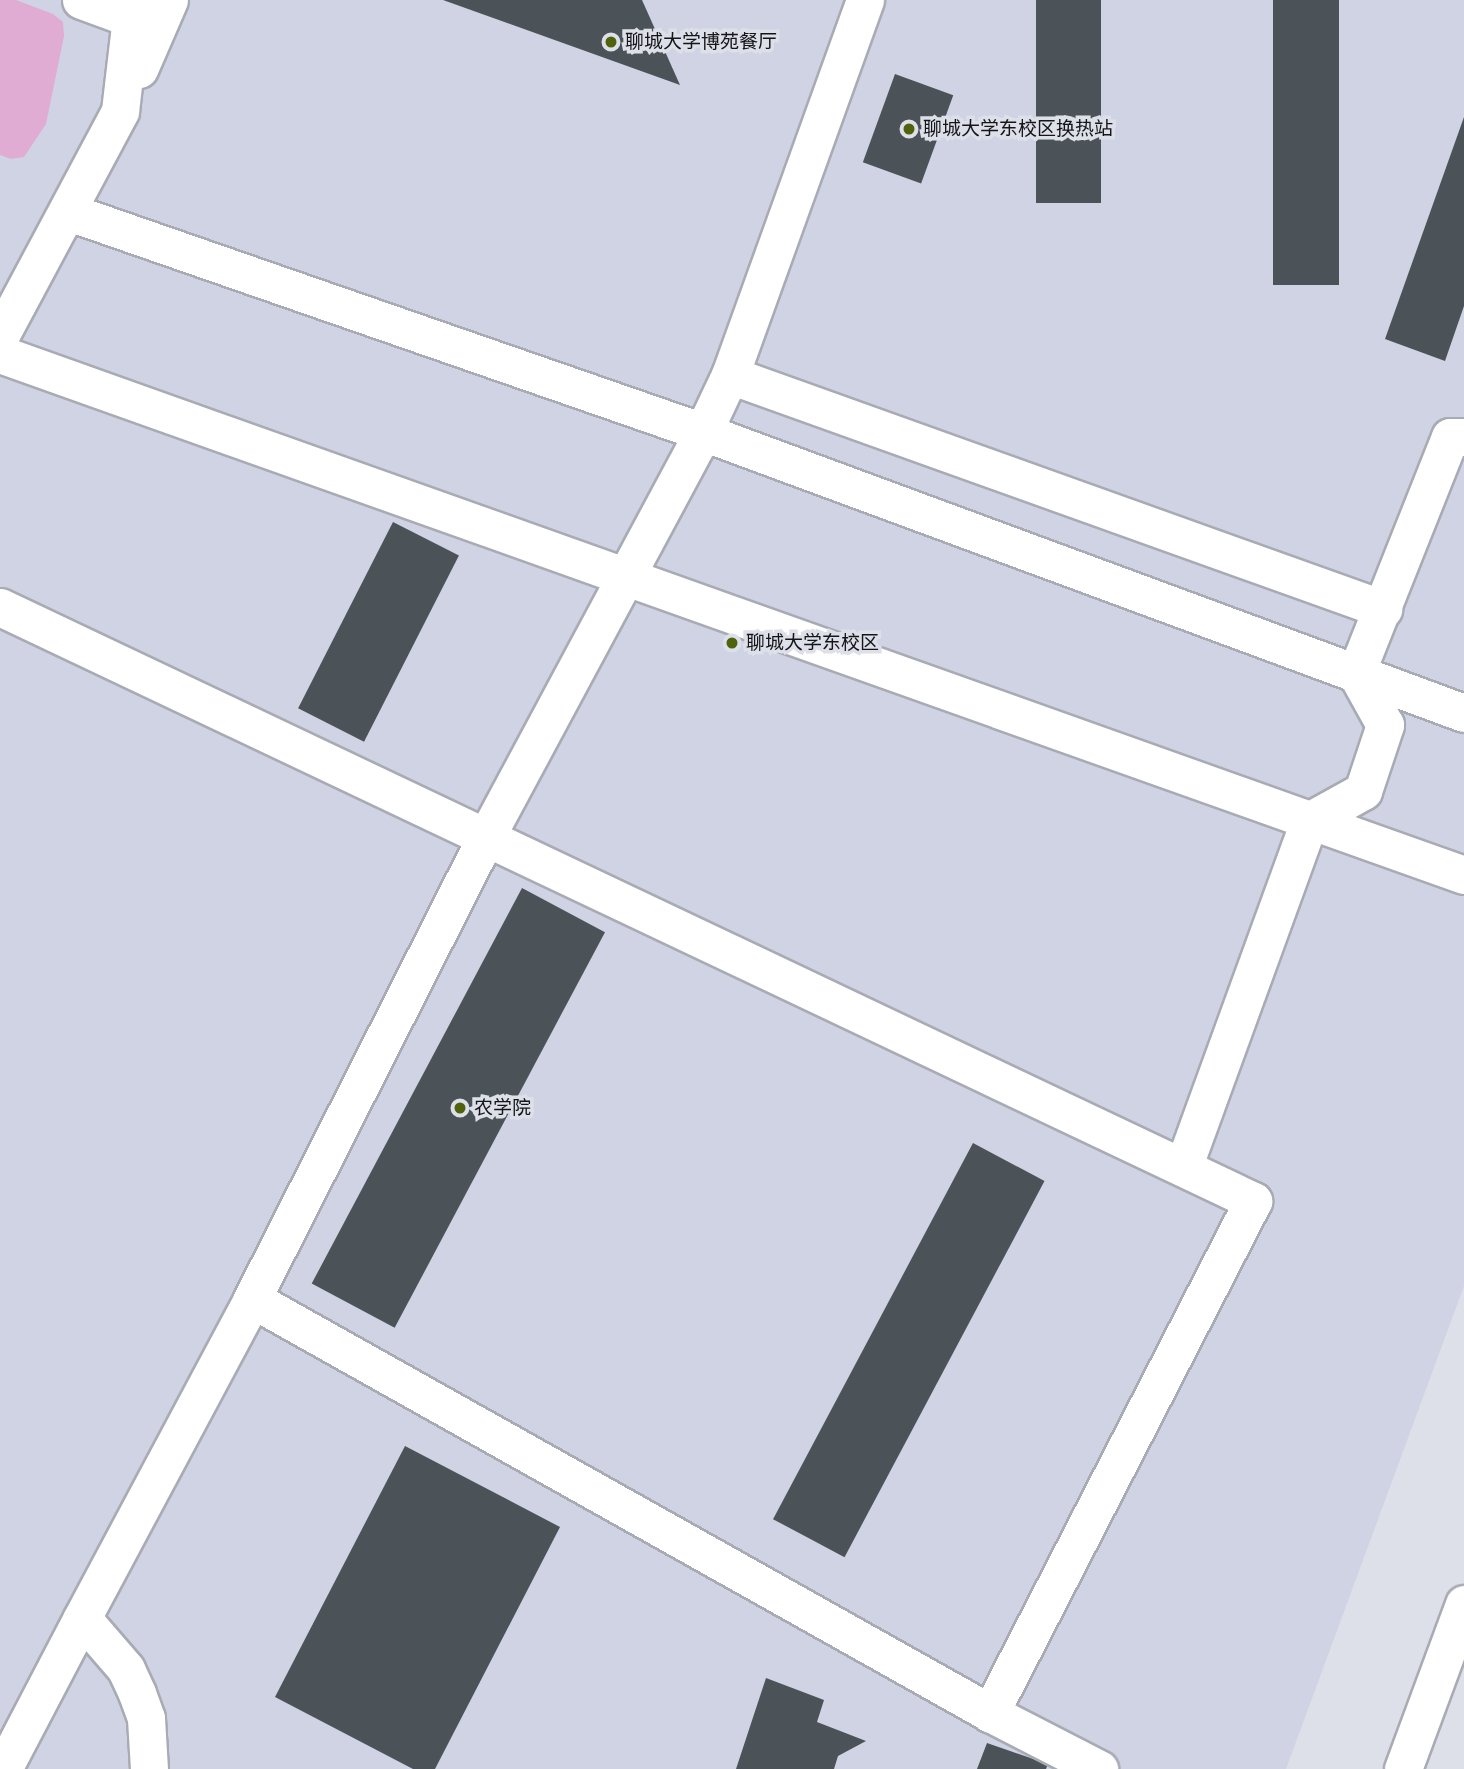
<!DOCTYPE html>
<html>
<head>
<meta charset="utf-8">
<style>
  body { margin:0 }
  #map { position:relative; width:1464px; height:1769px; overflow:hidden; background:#dddfe9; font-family:Figtree,"Noto Sans SC",sans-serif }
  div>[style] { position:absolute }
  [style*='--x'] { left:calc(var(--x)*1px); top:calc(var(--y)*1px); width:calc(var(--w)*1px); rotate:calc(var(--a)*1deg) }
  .built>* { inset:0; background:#cfd3e3 }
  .green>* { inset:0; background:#e0acd4 }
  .building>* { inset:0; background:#4c5358; transform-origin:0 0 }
  .roads { filter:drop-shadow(2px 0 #a9abb4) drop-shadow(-2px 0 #a9abb4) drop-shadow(0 2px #a9abb4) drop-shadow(0 -2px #a9abb4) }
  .minor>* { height:37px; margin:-18.5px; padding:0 18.5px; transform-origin:18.5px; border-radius:18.5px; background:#fff }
  .dots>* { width:19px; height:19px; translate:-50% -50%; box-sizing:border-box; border:4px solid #dddfe9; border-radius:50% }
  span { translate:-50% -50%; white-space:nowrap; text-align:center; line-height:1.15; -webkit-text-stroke:7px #dddfe9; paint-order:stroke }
  .poi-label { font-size:19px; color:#141518 }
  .left { translate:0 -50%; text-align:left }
</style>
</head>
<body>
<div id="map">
  <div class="built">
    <i style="clip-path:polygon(0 0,1464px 0,1464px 1286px,1286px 1769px,0 1769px)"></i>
  </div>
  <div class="green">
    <i style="clip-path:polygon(0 0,16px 0,53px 14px,63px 22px,64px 36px,46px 124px,24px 157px,11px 159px,0 155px)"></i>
  </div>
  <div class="building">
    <i style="clip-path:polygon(443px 0,642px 0,680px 85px)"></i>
    <i style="left:1036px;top:0;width:65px;height:203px"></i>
    <i style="left:1273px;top:0;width:66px;height:285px"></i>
    <i style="left:895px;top:74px;width:62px;height:94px;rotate:20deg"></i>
    <i style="clip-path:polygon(1464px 117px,1464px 306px,1445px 361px,1385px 339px)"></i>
    <i style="left:393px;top:522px;width:74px;height:209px;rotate:27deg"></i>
    <i style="left:522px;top:888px;width:94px;height:448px;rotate:28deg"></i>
    <i style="left:973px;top:1143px;width:81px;height:426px;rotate:28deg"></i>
    <i style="clip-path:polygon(405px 1446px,560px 1527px,435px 1769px,413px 1769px,275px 1697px)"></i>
    <i style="clip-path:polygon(766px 1678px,824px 1700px,817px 1722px,866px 1741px,838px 1756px,834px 1769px,736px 1769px)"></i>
    <i style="clip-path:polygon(987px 1743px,1048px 1764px,1046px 1769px,977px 1769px)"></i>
  </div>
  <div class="roads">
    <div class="minor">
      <i style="--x:81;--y:0;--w:55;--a:20.1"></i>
      <i style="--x:139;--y:69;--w:75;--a:-66.5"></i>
      <i style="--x:69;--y:212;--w:671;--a:19.14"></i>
      <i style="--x:703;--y:432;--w:811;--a:20.27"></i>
      <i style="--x:0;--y:336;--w:255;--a:-61.9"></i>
      <i style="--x:120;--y:111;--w:112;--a:-83.3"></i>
      <i style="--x:0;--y:354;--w:1554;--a:19.59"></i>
      <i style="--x:730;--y:375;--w:694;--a:19.71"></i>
      <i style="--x:0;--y:607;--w:1387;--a:25.36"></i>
      <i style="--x:1253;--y:1201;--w:576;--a:117.19"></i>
      <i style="--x:1184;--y:1165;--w:366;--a:-70"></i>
      <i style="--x:1309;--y:821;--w:62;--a:-29.1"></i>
      <i style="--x:1363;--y:791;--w:70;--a:-71.6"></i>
      <i style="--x:1385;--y:725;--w:60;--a:-119.1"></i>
      <i style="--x:1356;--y:673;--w:254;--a:-68.3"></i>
      <i style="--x:1450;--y:437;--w:14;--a:0"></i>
      <i style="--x:252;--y:1299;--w:846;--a:29.29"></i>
      <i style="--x:990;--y:1713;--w:123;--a:27.2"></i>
      <i style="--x:3;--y:1769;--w:170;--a:-62.4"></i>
      <i style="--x:149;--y:1769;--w:51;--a:-93.4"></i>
      <i style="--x:146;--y:1718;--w:27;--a:-110"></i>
      <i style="--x:137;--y:1693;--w:26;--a:-115"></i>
      <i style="--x:126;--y:1669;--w:67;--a:-130.8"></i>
      <i style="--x:82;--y:1618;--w:361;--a:-61.9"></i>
      <i style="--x:252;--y:1299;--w:518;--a:-63.14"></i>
      <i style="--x:486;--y:837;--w:459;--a:-61.8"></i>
      <i style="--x:703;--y:432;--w:63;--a:-64.7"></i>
      <i style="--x:730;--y:375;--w:399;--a:-70.2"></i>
      <i style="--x:1403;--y:1769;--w:176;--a:-69.7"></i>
    </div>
  </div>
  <div class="dots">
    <i style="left:611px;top:42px;background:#50630c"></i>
    <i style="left:909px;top:129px;background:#50630c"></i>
    <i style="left:732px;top:643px;background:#50630c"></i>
    <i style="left:460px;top:1108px;background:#50630c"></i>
  </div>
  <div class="poi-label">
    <span class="left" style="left:625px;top:42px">聊城大学博苑餐厅</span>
    <span class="left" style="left:923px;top:129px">聊城大学东校区换热站</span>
    <span class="left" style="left:746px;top:643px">聊城大学东校区</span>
    <span class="left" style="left:474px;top:1108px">农学院</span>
  </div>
</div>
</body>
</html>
